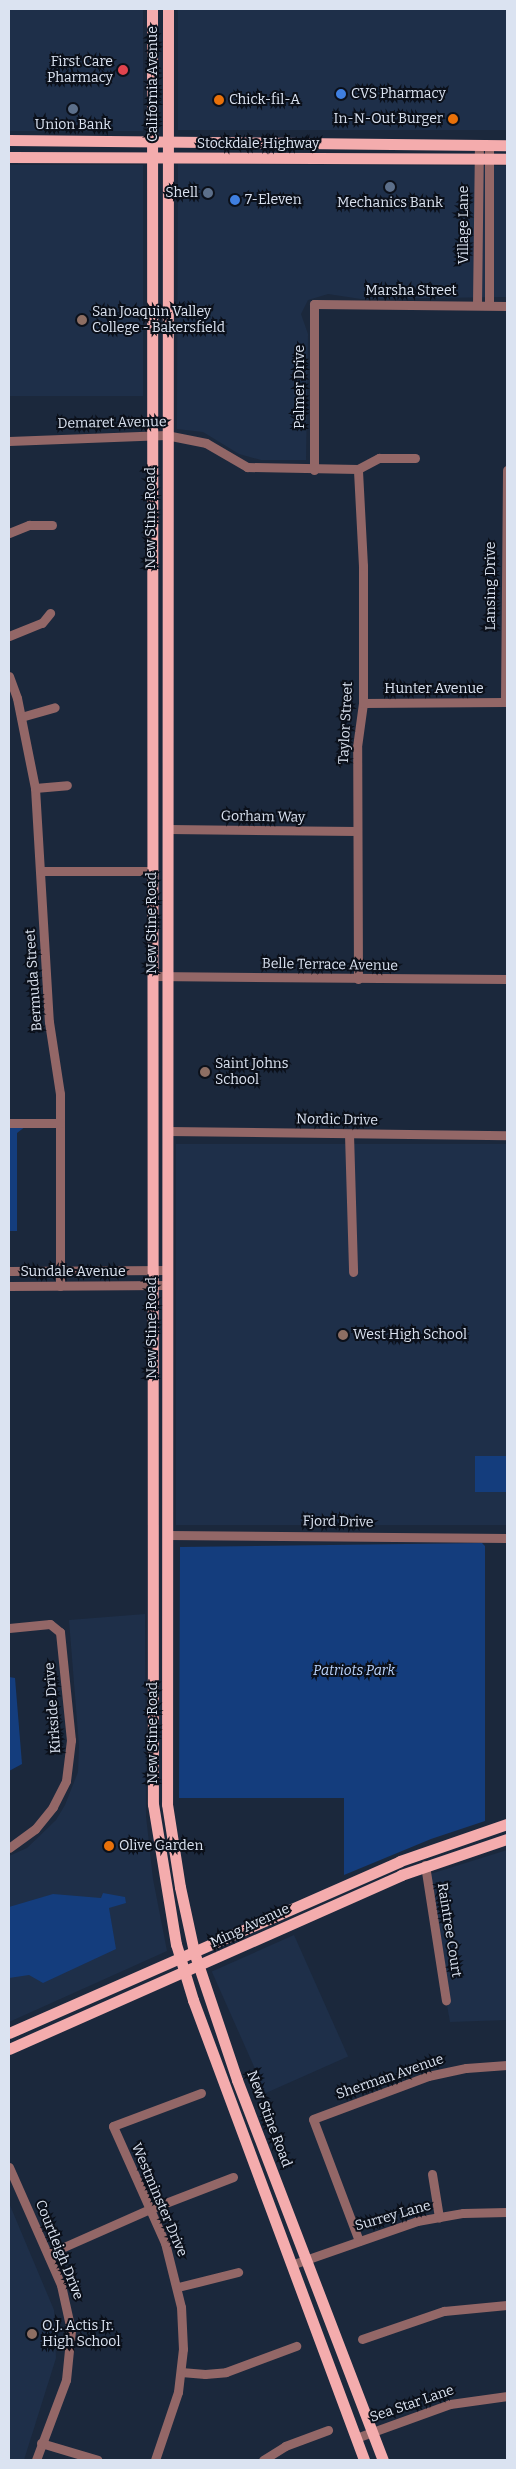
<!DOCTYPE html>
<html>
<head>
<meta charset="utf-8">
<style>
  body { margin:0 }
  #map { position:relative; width:516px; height:2469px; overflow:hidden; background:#1b283c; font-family:Bitter,serif }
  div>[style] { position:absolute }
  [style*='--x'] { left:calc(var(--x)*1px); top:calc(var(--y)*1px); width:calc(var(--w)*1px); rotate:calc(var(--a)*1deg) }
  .built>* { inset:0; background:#1e2f49; transform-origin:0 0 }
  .green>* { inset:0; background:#143d7d; transform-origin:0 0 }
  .minor>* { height:9px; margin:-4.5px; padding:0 4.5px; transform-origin:4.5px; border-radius:4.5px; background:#936767 }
  .major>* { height:11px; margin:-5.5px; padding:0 5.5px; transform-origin:5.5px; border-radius:5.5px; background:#f4acad }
  .dots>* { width:14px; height:14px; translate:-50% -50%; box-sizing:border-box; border:2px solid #0b101a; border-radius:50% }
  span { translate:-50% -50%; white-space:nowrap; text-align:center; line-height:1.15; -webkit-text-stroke:4px #0b101a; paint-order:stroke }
  .poi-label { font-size:14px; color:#dbe3f1 }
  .right { translate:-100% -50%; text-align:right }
  .left { translate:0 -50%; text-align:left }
  .street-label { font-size:14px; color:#dbe3f1 }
  .park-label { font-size:14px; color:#bdd6fe; font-style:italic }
  .frame { position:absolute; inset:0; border:10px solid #dbe3f1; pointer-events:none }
</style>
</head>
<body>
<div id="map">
  <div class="built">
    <i style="left:9px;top:9px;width:134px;height:122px"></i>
    <i style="left:178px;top:9px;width:329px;height:121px"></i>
    <i style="clip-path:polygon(178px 164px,507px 166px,507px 297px,361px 299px,328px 294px,308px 300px,301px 314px,308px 334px,306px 460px,261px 460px,239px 454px,203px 432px,177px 429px)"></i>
    <i style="left:9px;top:165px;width:134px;height:231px"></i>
    <i style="left:176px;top:1144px;width:331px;height:381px"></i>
    <i style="clip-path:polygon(145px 1614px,146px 1816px,153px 1879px,167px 1951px,9px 2022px,9px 1856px,27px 1848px,56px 1820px,65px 1805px,78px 1772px,79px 1746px,69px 1620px)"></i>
    <i style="clip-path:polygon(507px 1850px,507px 2020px,450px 2022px,424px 1876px)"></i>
    <i style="left:294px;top:1935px;width:133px;height:90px;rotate:66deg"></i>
    <i style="clip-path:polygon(9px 2203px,54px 2310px,56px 2358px,24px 2460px,9px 2460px)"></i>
  </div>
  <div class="green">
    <i style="clip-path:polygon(9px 1123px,30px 1123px,17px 1133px,17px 1231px,9px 1231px)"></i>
    <i style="left:475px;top:1456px;width:32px;height:36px"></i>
    <i style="clip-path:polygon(482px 1543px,485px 1546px,485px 1821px,431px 1839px,344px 1875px,344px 1798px,179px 1798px,180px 1547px)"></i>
    <i style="clip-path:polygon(9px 1677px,15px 1678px,22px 1764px,9px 1771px)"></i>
    <i style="clip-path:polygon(103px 1893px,125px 1897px,126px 1903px,109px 1908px,116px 1949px,43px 1983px,29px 1975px,9px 1978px,9px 1907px,53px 1894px,101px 1898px)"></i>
  </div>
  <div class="minor">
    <i style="--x:477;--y:305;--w:161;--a:-89.3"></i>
    <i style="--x:489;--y:305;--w:160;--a:-90"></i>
    <i style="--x:9;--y:441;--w:157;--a:-2.2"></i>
    <i style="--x:166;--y:435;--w:41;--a:11.3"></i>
    <i style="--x:206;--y:443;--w:48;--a:30.3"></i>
    <i style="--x:247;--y:467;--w:111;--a:1"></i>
    <i style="--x:358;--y:469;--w:24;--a:-28"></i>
    <i style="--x:379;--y:458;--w:36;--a:0"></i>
    <i style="--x:314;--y:470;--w:166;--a:-90"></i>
    <i style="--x:314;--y:304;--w:193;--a:0.6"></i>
    <i style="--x:9;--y:533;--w:22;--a:-22"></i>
    <i style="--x:29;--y:525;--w:23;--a:0"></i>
    <i style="--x:9;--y:636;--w:35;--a:-22"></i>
    <i style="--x:42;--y:623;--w:13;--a:-51"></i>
    <i style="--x:9;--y:676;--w:23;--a:70"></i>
    <i style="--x:17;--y:698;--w:92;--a:78.7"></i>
    <i style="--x:35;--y:788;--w:234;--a:86.6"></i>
    <i style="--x:49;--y:1022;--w:73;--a:81.3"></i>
    <i style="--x:60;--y:1094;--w:192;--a:90"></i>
    <i style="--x:363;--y:703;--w:142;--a:-0.4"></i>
    <i style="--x:505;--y:702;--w:232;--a:-89.5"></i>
    <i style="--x:21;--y:717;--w:35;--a:-16"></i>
    <i style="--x:35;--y:788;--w:32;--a:-5"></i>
    <i style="--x:168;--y:829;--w:189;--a:0.6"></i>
    <i style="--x:41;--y:871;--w:110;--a:0"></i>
    <i style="--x:152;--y:976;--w:355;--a:0.5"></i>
    <i style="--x:358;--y:979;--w:232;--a:-90.2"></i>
    <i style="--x:357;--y:747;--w:44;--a:-82.2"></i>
    <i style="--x:363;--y:703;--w:137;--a:-90"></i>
    <i style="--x:363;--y:566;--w:97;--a:-93"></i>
    <i style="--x:9;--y:1123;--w:51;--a:0"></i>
    <i style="--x:167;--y:1131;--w:340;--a:0.7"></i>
    <i style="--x:349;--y:1134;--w:138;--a:88.3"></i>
    <i style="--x:9;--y:1271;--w:158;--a:-0.4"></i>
    <i style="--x:9;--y:1286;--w:158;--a:-0.4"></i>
    <i style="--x:168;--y:1535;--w:339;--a:0.5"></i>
    <i style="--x:9;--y:1628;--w:41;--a:-5.6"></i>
    <i style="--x:50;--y:1624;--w:13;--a:39"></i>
    <i style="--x:60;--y:1632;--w:109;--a:84.2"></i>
    <i style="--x:71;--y:1740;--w:41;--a:97"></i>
    <i style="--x:66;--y:1781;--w:29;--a:117"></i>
    <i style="--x:53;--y:1807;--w:28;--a:129"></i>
    <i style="--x:35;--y:1829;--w:32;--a:144"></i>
    <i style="--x:425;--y:1865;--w:137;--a:81.2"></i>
    <i style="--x:9;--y:2167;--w:129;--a:66.2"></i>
    <i style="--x:61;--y:2285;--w:46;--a:77.5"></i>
    <i style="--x:71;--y:2330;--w:50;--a:95.7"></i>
    <i style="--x:66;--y:2380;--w:85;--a:110.6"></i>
    <i style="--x:432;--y:2174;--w:44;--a:80.8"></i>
    <i style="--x:359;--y:2241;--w:130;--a:-110.7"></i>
    <i style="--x:313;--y:2119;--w:123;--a:-20.5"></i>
    <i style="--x:428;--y:2076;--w:39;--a:-12"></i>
    <i style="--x:466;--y:2068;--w:41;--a:-4.2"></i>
    <i style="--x:48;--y:2254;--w:111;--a:-23.8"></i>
    <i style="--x:150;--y:2209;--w:89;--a:-21.1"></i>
    <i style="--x:291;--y:2265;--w:133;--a:-19.2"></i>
    <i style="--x:417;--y:2221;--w:47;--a:-9.9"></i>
    <i style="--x:463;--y:2213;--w:44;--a:-1.3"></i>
    <i style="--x:178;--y:2287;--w:62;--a:-14"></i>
    <i style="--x:362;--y:2339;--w:87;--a:-18.9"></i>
    <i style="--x:444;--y:2311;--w:63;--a:-5.4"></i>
    <i style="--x:181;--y:2372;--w:24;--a:5"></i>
    <i style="--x:205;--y:2374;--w:21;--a:-5"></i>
    <i style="--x:226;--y:2372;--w:75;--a:-20.4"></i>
    <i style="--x:356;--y:2438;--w:100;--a:-19.9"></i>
    <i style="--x:450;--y:2404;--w:58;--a:-8"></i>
    <i style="--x:41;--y:2443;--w:59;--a:16.6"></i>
    <i style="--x:155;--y:2460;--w:72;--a:-71.3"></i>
    <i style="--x:178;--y:2392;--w:43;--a:-83.4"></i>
    <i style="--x:183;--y:2349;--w:42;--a:-92.7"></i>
    <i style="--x:181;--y:2307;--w:66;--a:-104"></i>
    <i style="--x:165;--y:2243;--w:128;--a:-114"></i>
    <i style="--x:113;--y:2126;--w:94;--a:-20.6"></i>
    <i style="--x:263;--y:2460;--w:26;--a:-32"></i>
    <i style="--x:285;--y:2446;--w:46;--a:-20.4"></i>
  </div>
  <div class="major">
    <i style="--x:152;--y:9;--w:1795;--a:89.97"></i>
    <i style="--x:153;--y:1804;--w:142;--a:80.7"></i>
    <i style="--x:176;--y:1944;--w:59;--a:73.1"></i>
    <i style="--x:193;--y:2000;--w:491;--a:69.6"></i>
    <i style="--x:168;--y:9;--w:1795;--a:90.03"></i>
    <i style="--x:167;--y:1804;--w:84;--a:81.1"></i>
    <i style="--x:180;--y:1887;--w:66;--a:77.8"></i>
    <i style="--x:194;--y:1952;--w:135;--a:71.4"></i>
    <i style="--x:237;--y:2080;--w:407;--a:69"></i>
    <i style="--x:9;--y:140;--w:498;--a:0.6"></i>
    <i style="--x:9;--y:157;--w:498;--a:0.2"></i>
    <i style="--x:9;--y:2033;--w:427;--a:-23.7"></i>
    <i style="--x:400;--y:1861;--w:113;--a:-19.1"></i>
    <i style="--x:9;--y:2049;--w:429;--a:-23.9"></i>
    <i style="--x:401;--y:1875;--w:112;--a:-18.8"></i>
  </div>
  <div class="dots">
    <i style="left:123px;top:70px;background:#e0444e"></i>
    <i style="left:341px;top:94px;background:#3f7fe0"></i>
    <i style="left:219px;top:100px;background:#e8710a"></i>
    <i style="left:73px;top:109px;background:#5c6f8a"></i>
    <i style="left:453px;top:119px;background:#e8710a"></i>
    <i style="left:390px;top:187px;background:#5c6f8a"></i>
    <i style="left:208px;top:193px;background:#5c6f8a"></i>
    <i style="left:235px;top:200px;background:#3f7fe0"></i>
    <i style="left:82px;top:320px;background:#8d6e63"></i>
    <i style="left:205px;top:1072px;background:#8d6e63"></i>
    <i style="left:343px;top:1335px;background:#8d6e63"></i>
    <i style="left:109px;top:1846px;background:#e8710a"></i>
    <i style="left:32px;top:2334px;background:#8d6e63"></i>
  </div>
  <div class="poi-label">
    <span class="right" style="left:113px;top:70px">First Care<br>Pharmacy</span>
    <span class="left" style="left:351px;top:94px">CVS Pharmacy</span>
    <span class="left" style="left:229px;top:100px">Chick-fil-A</span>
    <span class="right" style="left:443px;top:119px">In-N-Out Burger</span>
    <span style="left:73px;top:125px">Union Bank</span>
    <span class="right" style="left:198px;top:193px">Shell</span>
    <span class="left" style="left:245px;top:200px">7-Eleven</span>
    <span style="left:390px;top:203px">Mechanics Bank</span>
    <span class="left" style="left:92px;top:320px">San Joaquin Valley<br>College - Bakersfield</span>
    <span class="left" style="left:215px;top:1072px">Saint Johns<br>School</span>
    <span class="left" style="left:353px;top:1335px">West High School</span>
    <span class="left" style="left:119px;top:1846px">Olive Garden</span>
    <span class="left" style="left:42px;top:2334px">O.J. Actis Jr.<br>High School</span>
  </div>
  <div class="street-label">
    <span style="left:153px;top:84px;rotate:-90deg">California Avenue</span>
    <span style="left:258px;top:144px">Stockdale Highway</span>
    <span style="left:464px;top:225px;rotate:-90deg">Village Lane</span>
    <span style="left:411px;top:291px">Marsha Street</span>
    <span style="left:300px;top:387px;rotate:-90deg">Palmer Drive</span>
    <span style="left:112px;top:423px;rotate:-1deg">Demaret Avenue</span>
    <span style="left:151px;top:518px;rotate:-90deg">New Stine Road</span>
    <span style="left:491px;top:586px;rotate:-90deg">Lansing Drive</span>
    <span style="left:434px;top:689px">Hunter Avenue</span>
    <span style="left:346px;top:723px;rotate:-87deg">Taylor Street</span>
    <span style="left:263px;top:817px;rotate:1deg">Gorham Way</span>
    <span style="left:152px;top:923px;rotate:-90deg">New Stine Road</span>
    <span style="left:330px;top:965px;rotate:1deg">Belle Terrace Avenue</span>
    <span style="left:34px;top:980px;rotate:-94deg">Bermuda Street</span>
    <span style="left:337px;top:1120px;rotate:1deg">Nordic Drive</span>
    <span style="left:73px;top:1272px">Sundale Avenue</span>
    <span style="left:152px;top:1328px;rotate:-90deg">New Stine Road</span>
    <span style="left:338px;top:1522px;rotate:1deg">Fjord Drive</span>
    <span style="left:53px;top:1708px;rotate:-94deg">Kirkside Drive</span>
    <span style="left:153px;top:1733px;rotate:-90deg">New Stine Road</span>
    <span style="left:250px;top:1926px;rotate:-25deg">Ming Avenue</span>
    <span style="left:449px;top:1930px;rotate:81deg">Raintree Court</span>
    <span style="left:390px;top:2077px;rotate:-19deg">Sherman Avenue</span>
    <span style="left:269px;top:2119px;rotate:69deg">New Stine Road</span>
    <span style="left:159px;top:2200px;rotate:67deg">Westminster Drive</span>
    <span style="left:393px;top:2216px;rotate:-16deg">Surrey Lane</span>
    <span style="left:59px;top:2250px;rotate:68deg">Courtleigh Drive</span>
    <span style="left:412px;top:2404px;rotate:-19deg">Sea Star Lane</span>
  </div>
  <div class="park-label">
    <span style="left:354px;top:1671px">Patriots Park</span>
  </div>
  <div class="frame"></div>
</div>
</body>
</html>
